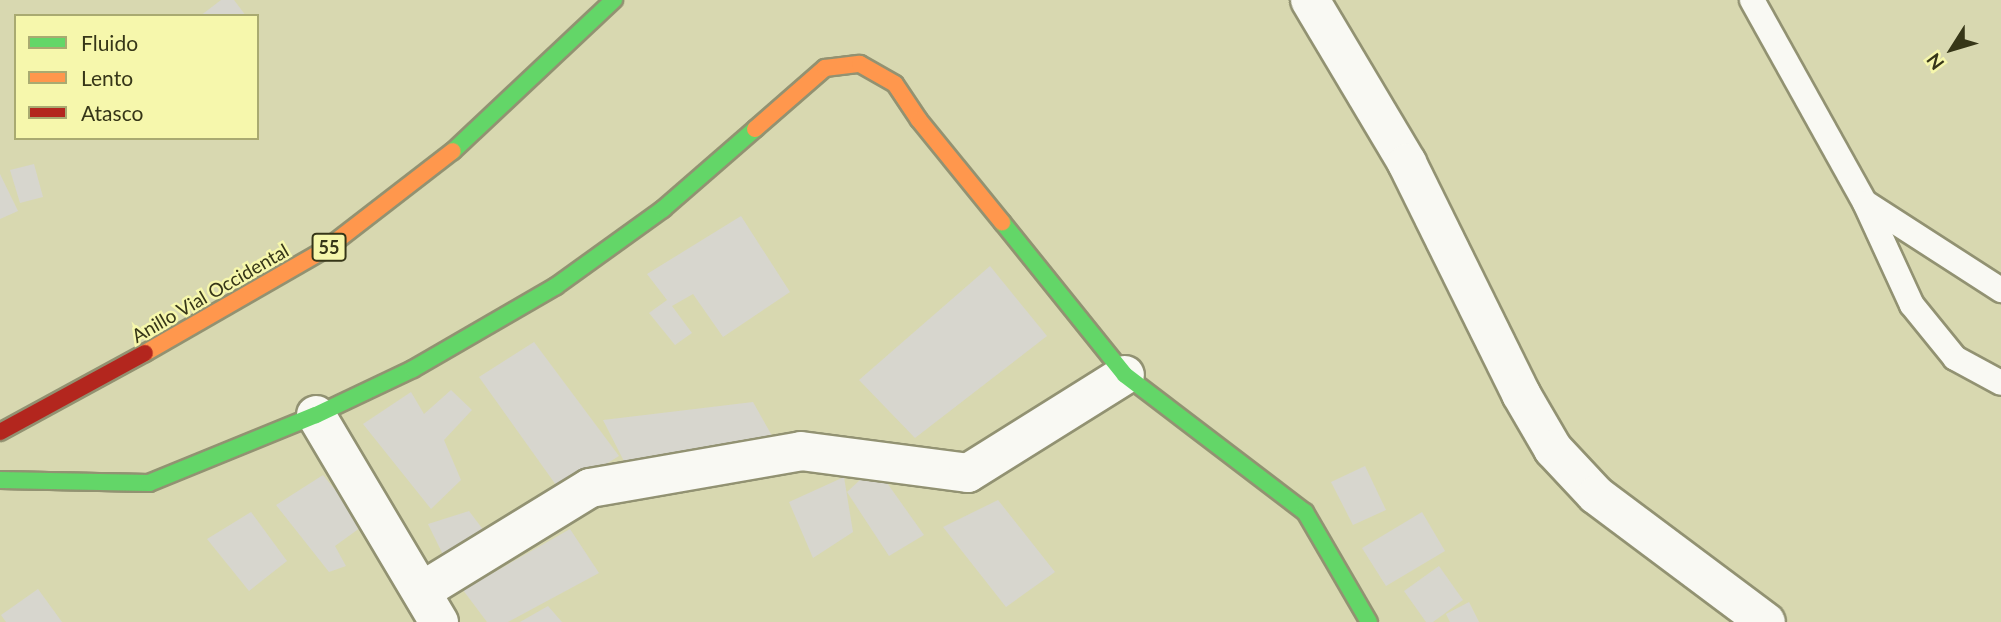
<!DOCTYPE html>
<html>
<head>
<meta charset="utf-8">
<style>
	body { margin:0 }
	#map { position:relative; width:2001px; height:622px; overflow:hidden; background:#d8d8b0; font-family:Lato,sans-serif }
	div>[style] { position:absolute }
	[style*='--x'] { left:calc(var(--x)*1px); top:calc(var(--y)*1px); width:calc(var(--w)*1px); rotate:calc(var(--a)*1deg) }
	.building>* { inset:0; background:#d7d6ce }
	.roads { filter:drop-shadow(2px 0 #929272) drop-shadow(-2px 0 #929272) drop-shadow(0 2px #929272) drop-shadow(0 -2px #929272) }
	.lane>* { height:24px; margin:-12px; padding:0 12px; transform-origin:12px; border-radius:12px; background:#f9f9f3 }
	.street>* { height:38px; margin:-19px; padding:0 19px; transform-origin:19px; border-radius:19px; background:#f9f9f3 }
	.fast>* { height:16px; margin:-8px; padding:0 8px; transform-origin:8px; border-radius:8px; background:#63d668 }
	.slow>* { height:16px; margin:-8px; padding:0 8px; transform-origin:8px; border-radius:8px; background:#ff974d }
	.jam>* { height:16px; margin:-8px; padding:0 8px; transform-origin:8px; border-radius:8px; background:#b3261e }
	span { translate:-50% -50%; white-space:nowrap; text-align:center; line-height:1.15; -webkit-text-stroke:5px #f6f7ac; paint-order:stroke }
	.shield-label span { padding:2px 5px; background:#f6f7ac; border:2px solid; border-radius:5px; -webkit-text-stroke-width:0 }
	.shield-label { font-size:18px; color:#363618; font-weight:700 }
	.street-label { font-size:19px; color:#363618 }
	.legend { position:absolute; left:14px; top:14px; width:245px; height:126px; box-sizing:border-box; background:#f6f7ac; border:2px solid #a9aa71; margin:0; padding:9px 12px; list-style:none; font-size:21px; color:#363618 }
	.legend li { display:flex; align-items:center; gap:14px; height:35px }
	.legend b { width:35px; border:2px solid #a9aa71 }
	.north { position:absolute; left:1917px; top:14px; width:70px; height:70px; -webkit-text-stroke:5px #f6f7ac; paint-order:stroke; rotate:233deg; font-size:19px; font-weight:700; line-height:28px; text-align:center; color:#363618 }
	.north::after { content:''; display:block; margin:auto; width:24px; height:32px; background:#363618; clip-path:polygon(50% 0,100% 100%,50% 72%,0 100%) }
</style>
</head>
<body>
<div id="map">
	<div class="building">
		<i style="clip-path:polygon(221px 0,234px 0,246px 16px,200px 16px)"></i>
		<i style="clip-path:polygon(34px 164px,43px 197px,20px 203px,10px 170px)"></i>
		<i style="clip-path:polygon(0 174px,18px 211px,0 219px)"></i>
		<i style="clip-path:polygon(741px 216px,790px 292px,723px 337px,693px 294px,672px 306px,692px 333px,675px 345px,649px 313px,667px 300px,647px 274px)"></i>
		<i style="clip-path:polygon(990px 266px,1047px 336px,915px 438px,859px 380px)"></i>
		<i style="clip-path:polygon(534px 342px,619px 456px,561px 492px,479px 377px)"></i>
		<i style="clip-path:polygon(451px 390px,472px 410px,444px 440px,461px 480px,431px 509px,363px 424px,411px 392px,424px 414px)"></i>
		<i style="clip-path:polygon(753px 402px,780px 450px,631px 475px,603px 420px)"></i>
		<i style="clip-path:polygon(875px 466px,924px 535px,889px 556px,847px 492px)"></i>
		<i style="clip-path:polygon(1365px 466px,1386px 510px,1353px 525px,1331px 482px)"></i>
		<i style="clip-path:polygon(323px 475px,364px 525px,335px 546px,346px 566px,329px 572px,276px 505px)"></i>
		<i style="clip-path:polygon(844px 477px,853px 532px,813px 558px,789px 502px)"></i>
		<i style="clip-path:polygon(998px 500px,1055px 572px,1006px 607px,943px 527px)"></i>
		<i style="clip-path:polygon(469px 511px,491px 540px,448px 565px,428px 524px)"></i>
		<i style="clip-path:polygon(251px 512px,287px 561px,249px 591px,207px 539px)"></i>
		<i style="clip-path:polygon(1422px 512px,1445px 551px,1386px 586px,1362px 548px)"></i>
		<i style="clip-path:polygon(570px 529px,599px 573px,508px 622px,487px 622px,463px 590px)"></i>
		<i style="clip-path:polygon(1439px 566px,1463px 600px,1433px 622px,1426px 622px,1404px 591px)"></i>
		<i style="clip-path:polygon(38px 589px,62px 622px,6px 622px,1px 615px)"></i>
		<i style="clip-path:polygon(1469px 602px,1479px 622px,1450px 622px,1446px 614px)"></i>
		<i style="clip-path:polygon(548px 606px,562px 622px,520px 622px)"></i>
	</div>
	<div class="roads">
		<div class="lane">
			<i style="--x:1752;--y:0;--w:232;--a:60.9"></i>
			<i style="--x:1865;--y:203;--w:112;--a:65.3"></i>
			<i style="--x:1912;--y:305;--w:68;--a:50.9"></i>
			<i style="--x:1955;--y:358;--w:52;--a:28.5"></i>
			<i style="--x:1866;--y:203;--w:161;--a:32.8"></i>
		</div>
		<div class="street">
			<i style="--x:1310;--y:0;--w:190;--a:59.2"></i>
			<i style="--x:1407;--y:163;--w:258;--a:63.7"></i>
			<i style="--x:1521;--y:394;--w:64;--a:59.8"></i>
			<i style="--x:1553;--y:449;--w:63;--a:46.9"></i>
			<i style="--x:1596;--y:495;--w:212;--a:36.8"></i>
			<i style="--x:316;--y:415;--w:241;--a:59.3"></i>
			<i style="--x:422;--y:591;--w:197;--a:-31.5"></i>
			<i style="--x:590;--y:488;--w:214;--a:-9.9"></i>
			<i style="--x:801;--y:451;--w:168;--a:7.5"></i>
			<i style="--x:968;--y:473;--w:185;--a:-32"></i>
		</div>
		<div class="fast">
			<i style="--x:453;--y:151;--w:221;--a:-43.2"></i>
			<i style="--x:1002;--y:222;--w:196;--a:51.2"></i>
			<i style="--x:1125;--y:375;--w:226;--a:37.3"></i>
			<i style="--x:1305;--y:512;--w:127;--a:59.8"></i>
			<i style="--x:0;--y:480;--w:149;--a:1.2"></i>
			<i style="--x:149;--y:483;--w:180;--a:-22.2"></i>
			<i style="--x:316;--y:415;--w:107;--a:-25.4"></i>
			<i style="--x:413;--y:369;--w:165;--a:-30.1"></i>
			<i style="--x:556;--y:286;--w:132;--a:-35.7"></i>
			<i style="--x:663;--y:209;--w:122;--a:-41"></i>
		</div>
		<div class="slow">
			<i style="--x:755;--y:129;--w:93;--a:-41.1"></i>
			<i style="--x:825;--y:68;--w:35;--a:-7"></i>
			<i style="--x:860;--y:64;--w:40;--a:29.7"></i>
			<i style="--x:895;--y:84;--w:43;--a:56.3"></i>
			<i style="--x:919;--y:120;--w:132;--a:50.9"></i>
			<i style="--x:145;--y:353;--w:209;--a:-29.9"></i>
			<i style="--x:326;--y:249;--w:160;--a:-37.7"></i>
		</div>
		<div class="jam">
			<i style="--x:0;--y:432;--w:165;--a:-28.6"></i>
		</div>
	</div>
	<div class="shield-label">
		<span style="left:329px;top:247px">55</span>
	</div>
	<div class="street-label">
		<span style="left:210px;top:293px;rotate:-30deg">Anillo Vial Occidental</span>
	</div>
	<ul class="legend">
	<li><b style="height:9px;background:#63d668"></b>Fluido</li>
	<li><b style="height:9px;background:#ff974d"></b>Lento</li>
	<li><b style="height:9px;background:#b3261e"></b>Atasco</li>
	</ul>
	<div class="north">N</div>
</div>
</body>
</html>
